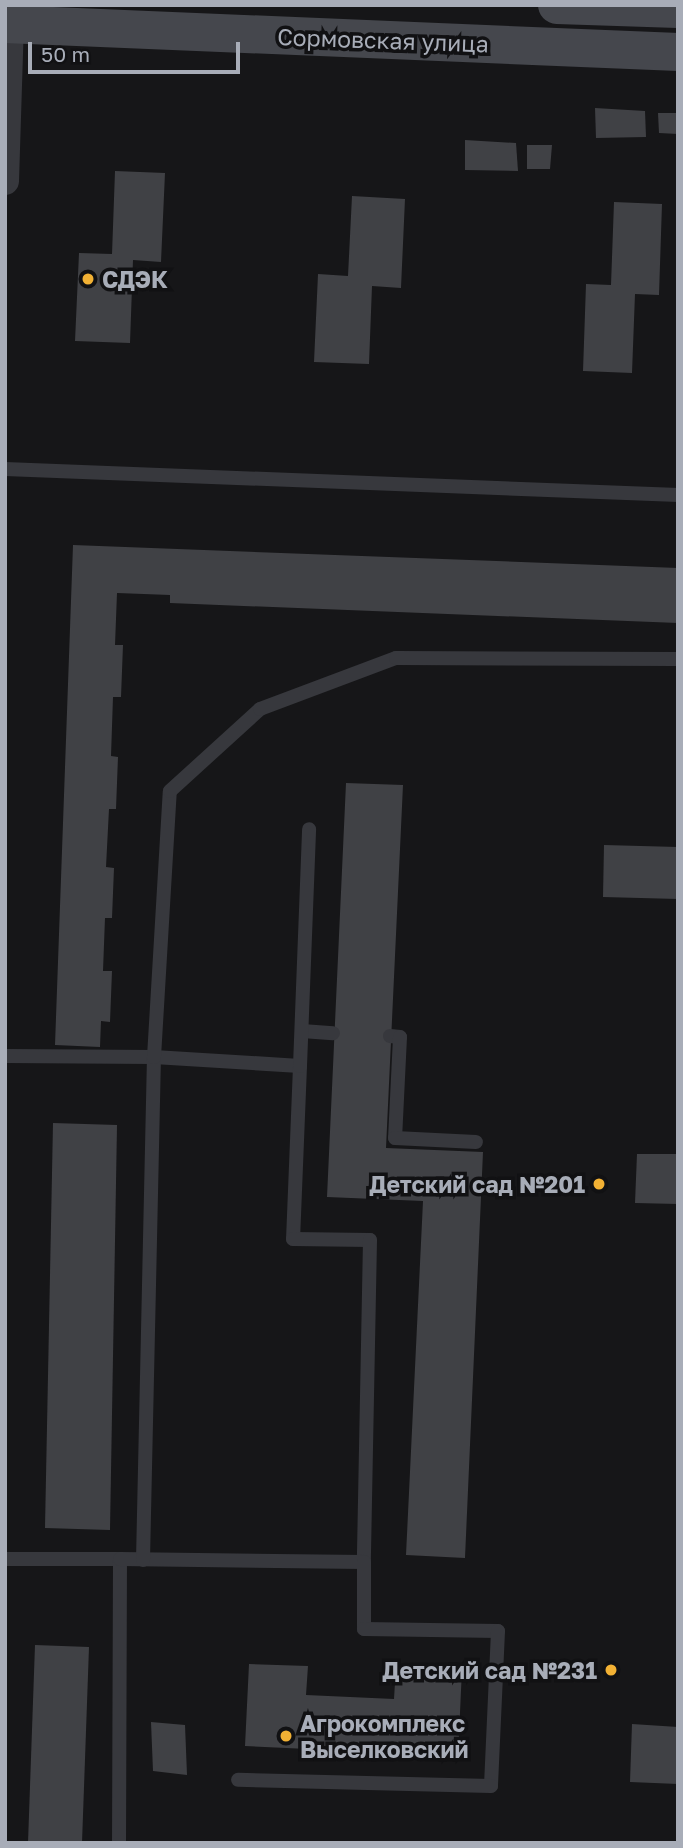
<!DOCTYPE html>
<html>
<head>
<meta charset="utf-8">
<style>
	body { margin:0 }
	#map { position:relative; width:683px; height:1848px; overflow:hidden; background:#161618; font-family:"Golos Text",sans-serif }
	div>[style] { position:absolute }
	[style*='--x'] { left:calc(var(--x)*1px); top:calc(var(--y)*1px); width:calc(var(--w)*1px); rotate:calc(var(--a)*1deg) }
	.building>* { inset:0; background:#404145 }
	.lane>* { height:14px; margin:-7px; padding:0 7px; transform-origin:7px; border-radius:7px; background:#37383d }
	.street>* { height:28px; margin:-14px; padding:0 14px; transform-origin:14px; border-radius:14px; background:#37383d }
	.secondary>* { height:38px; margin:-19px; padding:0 19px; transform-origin:19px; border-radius:19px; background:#45474d }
	.dots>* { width:19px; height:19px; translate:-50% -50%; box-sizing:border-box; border:4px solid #111113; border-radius:50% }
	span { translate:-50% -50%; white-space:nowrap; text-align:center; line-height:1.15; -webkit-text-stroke:7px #111113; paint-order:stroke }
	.street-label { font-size:23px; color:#a8adb8 }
	.poi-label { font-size:23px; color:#a8adb8; font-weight:700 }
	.left { translate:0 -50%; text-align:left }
	.right { translate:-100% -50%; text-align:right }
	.frame { position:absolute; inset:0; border:7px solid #a8adb8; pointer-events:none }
	.scale { position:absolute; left:28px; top:42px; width:212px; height:32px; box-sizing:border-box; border:4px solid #a8adb8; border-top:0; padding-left:9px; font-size:21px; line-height:24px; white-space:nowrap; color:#a8adb8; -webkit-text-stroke:5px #111113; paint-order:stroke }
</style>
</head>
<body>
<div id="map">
	<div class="building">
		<i style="clip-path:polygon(595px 108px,645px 111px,646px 137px,596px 138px)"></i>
		<i style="clip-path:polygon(658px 113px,678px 113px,678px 134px,659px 133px)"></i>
		<i style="clip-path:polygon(465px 140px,516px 143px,518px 171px,465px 170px)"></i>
		<i style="clip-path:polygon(527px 145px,552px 145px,550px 169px,527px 169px)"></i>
		<i style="clip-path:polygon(115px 171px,165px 173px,161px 262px,133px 260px,130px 343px,75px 341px,79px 253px,112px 254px)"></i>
		<i style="clip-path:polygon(352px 196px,405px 199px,401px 288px,372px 286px,369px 364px,314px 362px,318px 274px,348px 276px)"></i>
		<i style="clip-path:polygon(614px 202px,662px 204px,659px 295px,635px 294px,632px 373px,583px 371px,586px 284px,611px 285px)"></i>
		<i style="clip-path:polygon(73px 545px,678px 568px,678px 623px,170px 603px,170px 595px,117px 593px,115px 645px,123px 645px,121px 697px,113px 697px,111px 756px,118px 757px,116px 809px,109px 809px,106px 867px,114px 868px,112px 918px,105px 918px,103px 971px,112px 971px,110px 1022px,101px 1021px,100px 1047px,55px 1045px)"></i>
		<i style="clip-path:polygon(346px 783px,403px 785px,386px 1148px,483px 1152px,465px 1558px,406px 1555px,423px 1201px,327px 1197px)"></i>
		<i style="clip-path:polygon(604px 845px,678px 847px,678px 899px,603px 897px)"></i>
		<i style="clip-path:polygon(53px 1123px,117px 1125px,110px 1530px,45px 1528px)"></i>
		<i style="clip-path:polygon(637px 1154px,678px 1154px,678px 1204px,635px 1203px)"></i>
		<i style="clip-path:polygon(35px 1645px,89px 1647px,82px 1843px,28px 1843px)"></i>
		<i style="clip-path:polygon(249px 1664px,308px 1666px,306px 1695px,394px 1699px,396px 1666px,462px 1669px,458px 1756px,245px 1746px)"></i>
		<i style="clip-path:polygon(151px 1722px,185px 1725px,187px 1775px,153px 1771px)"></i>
		<i style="clip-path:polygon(632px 1724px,678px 1727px,678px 1784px,630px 1782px)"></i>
	</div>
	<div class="lane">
		<i style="--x:5;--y:469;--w:674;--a:2.21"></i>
		<i style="--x:302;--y:1031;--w:31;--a:4"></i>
		<i style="--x:390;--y:1036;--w:10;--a:6"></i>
		<i style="--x:400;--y:1037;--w:101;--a:92.8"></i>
		<i style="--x:395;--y:1138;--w:81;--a:2.8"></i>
		<i style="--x:5;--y:1056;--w:149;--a:0.4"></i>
		<i style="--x:154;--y:1057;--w:146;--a:3.5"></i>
		<i style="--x:300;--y:1066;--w:173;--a:92.3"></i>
		<i style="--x:293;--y:1239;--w:77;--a:0.7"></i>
		<i style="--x:370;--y:1240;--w:322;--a:91.1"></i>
		<i style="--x:300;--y:1066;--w:237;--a:-87.8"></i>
		<i style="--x:5;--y:1559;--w:115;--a:0"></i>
		<i style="--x:120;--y:1559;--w:284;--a:90.2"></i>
		<i style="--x:120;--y:1559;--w:244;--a:0.7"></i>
		<i style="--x:364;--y:1562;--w:67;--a:90"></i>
		<i style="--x:364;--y:1629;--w:134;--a:0.9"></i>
		<i style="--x:498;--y:1631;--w:155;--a:92.6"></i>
		<i style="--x:491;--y:1786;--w:253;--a:-178.6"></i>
		<i style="--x:143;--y:1560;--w:503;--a:-88.75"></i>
		<i style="--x:154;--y:1057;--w:266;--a:-86.6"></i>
		<i style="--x:170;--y:791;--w:122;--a:-42.3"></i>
		<i style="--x:260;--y:709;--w:145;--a:-20.6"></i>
		<i style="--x:396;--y:658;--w:282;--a:0.2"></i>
	</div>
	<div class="street">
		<i style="--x:5;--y:181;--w:157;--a:-88.2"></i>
	</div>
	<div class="secondary">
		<i style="--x:557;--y:5;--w:121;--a:1.9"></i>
		<i style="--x:5;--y:24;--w:674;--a:2.38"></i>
	</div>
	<div class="dots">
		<i style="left:88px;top:279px;background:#f2b134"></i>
		<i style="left:599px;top:1184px;background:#f2b134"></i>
		<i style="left:611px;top:1670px;background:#f2b134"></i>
		<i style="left:286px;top:1736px;background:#f2b134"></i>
	</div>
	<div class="street-label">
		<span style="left:383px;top:40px;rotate:2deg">Сормовская улица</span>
	</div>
	<div class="poi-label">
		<span class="left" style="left:102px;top:279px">СДЭК</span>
		<span class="right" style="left:585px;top:1184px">Детский сад №201</span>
		<span class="right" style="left:597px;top:1670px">Детский сад №231</span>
		<span class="left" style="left:300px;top:1736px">Агрокомплекс<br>Выселковский</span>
	</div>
	<div class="frame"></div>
	<div class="scale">50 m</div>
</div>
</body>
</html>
